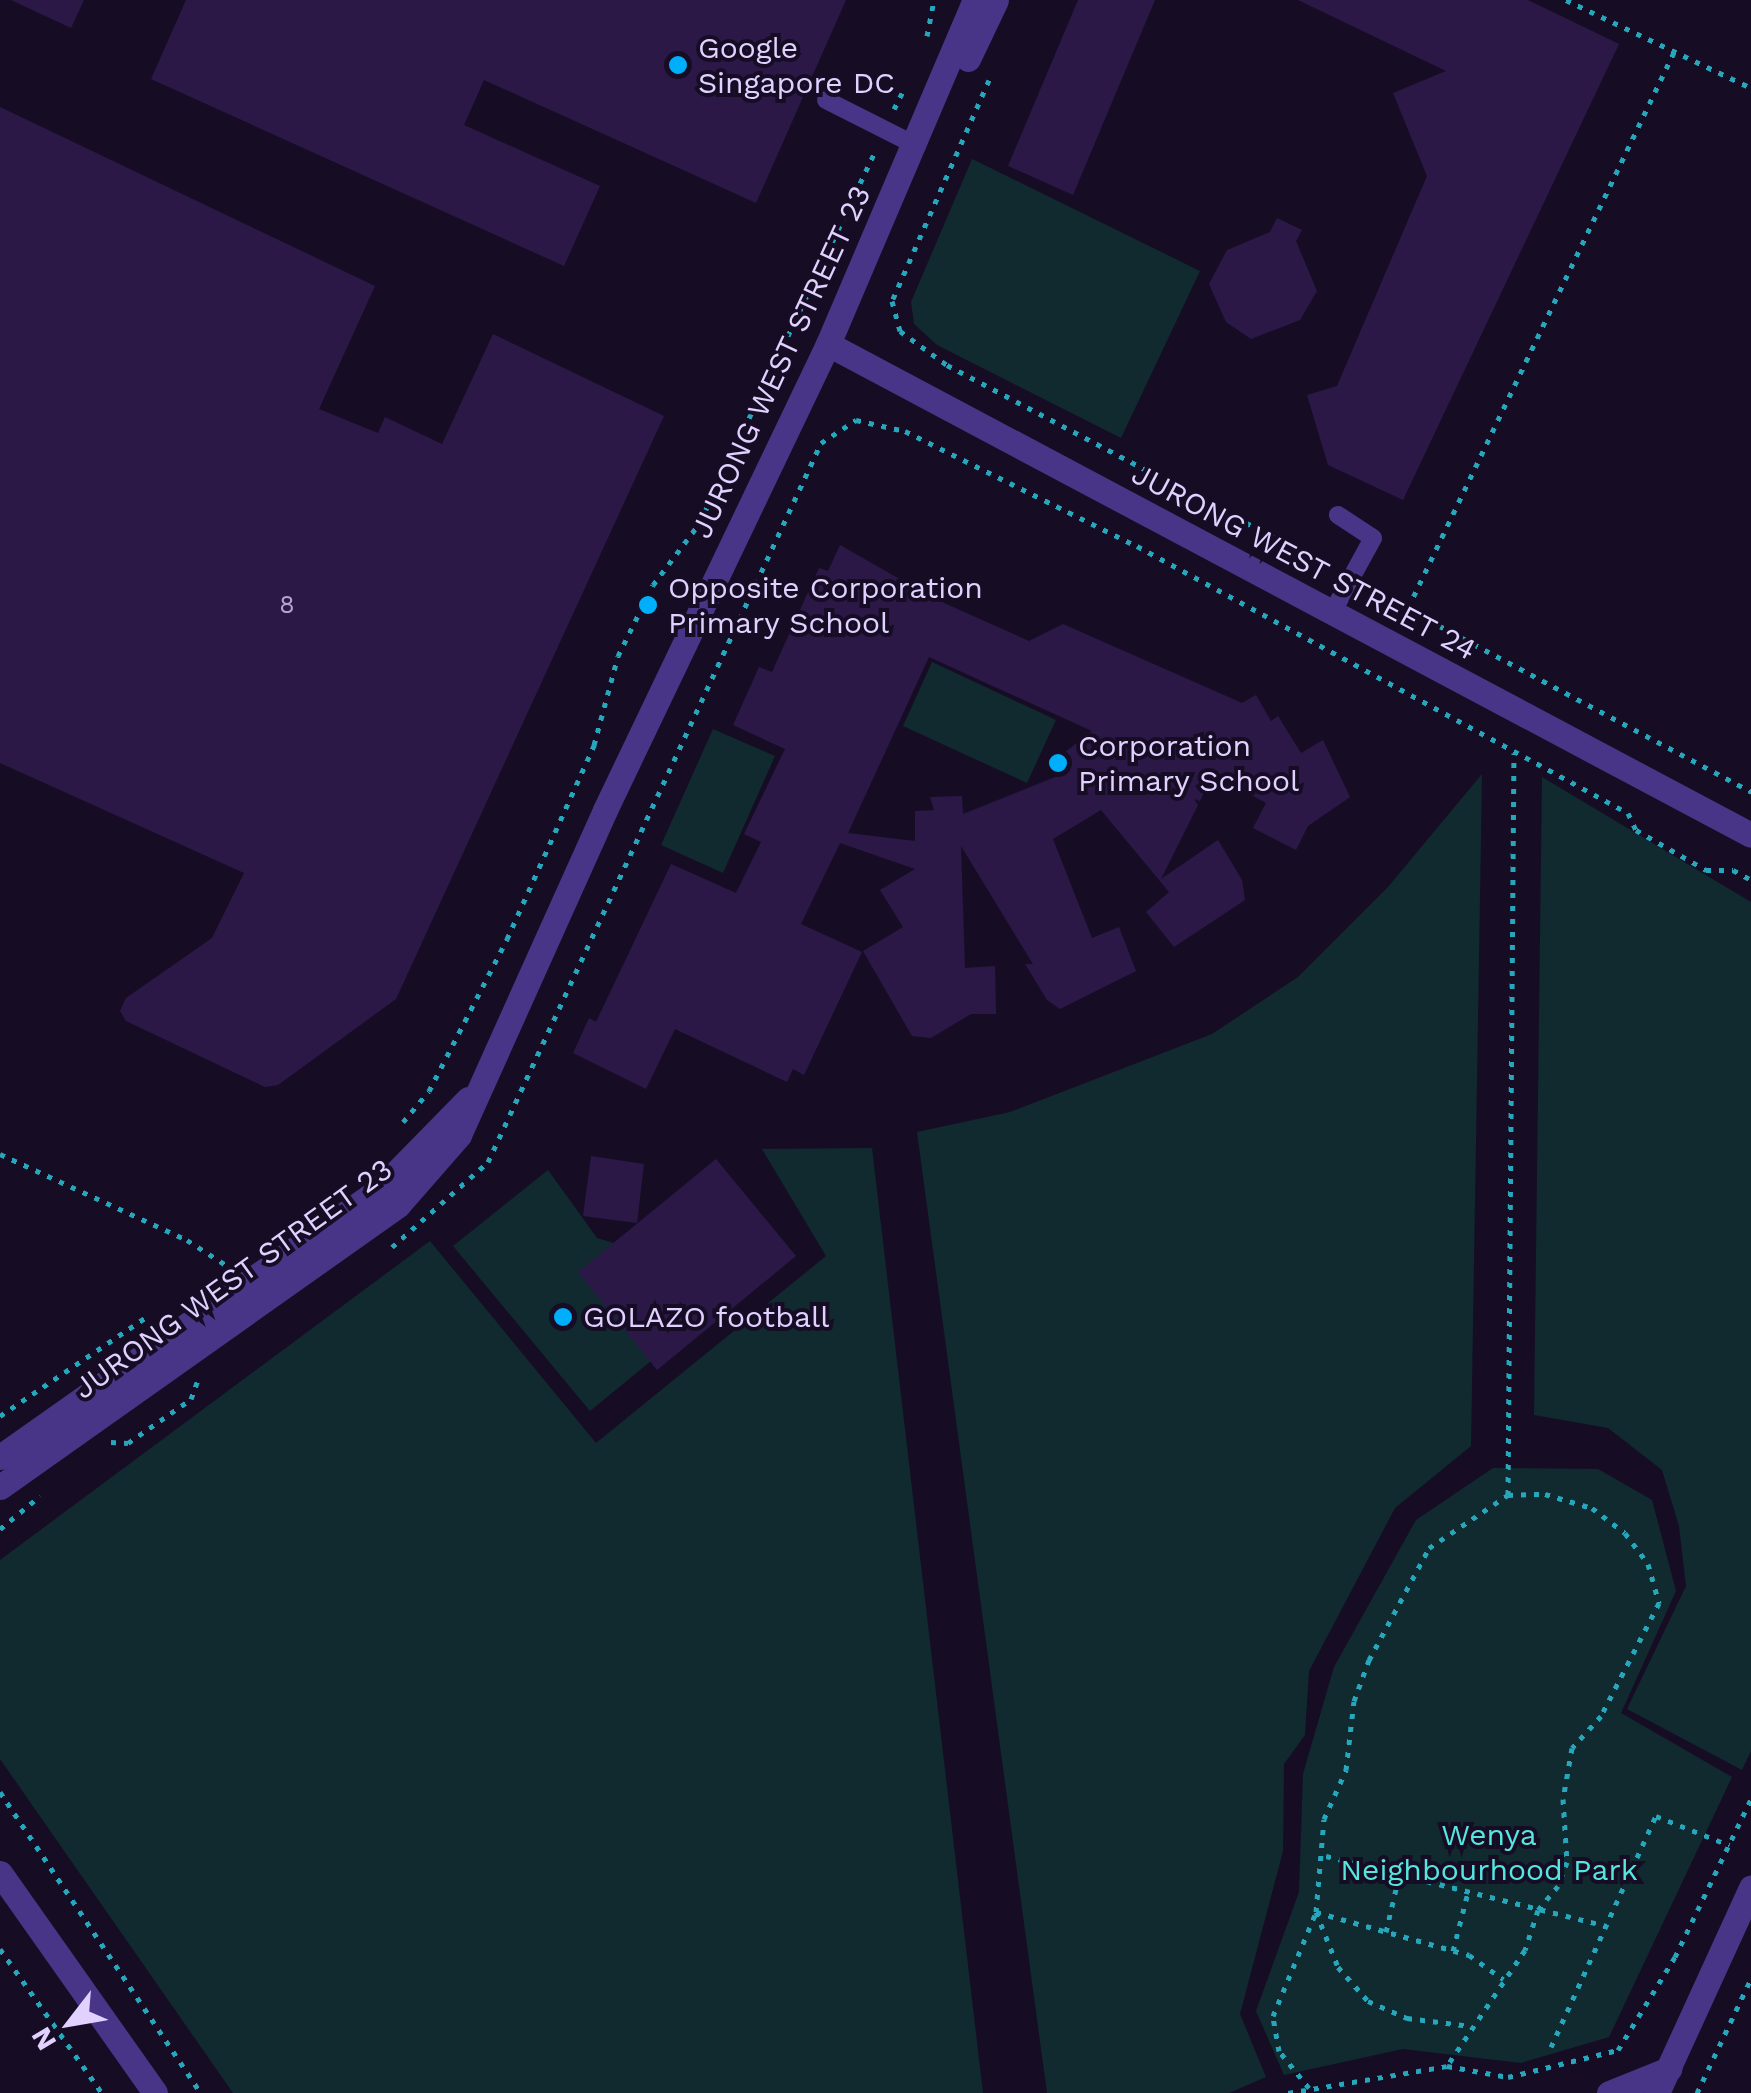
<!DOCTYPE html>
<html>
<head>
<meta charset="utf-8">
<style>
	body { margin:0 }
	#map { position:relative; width:1751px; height:2093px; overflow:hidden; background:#160d25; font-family:"Work Sans",sans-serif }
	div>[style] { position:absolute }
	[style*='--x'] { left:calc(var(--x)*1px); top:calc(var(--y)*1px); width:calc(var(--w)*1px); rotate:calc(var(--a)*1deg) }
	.green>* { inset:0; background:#102a2f }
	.building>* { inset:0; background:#2b1847 }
	.path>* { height:5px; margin-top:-2.5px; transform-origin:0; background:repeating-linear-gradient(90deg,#27a7bc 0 5px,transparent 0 13px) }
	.lane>* { height:18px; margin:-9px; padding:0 9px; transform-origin:9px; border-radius:9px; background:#493587 }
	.street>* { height:25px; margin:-12.5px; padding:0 12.5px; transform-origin:12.5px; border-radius:12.5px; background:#493587 }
	.dots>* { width:28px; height:28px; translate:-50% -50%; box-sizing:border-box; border:5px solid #160d25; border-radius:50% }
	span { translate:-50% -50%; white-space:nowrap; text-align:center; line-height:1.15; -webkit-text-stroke:8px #160d25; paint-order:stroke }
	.number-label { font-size:25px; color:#b3a3d1 }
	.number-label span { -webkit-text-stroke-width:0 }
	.poi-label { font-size:30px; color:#e0d1ff }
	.left { translate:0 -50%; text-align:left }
	.street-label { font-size:30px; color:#e0d1ff }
	.park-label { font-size:30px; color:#56e6e0 }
	.north { position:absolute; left:20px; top:1973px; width:100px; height:100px; -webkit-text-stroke:8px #160d25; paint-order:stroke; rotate:239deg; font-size:28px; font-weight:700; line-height:40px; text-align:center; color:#e0d1ff }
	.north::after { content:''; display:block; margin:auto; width:35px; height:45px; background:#e0d1ff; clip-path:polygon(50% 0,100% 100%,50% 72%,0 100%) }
</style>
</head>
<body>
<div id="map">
	<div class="green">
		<i style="clip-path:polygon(972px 159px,1200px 271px,1121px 438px,937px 345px,914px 324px,911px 302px)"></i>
		<i style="clip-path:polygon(932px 662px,1056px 720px,1027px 783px,903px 726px)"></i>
		<i style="clip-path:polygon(713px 729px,775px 756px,723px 873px,661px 845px)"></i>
		<i style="clip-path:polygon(1482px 774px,1471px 1446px,1395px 1508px,1309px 1671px,1305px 1735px,1284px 1764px,1283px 1851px,1240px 2014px,1266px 2077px,1229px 2093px,1047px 2093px,917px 1132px,1010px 1112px,1212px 1034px,1298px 977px,1388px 887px)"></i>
		<i style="clip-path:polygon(1542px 777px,1751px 902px,1751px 1751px,1742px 1770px,1627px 1709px,1686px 1586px,1679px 1526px,1662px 1470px,1608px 1428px,1534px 1415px)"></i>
		<i style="clip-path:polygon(872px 1148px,983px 2093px,233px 2093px,0 1759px,0 1560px,430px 1241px,596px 1443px,826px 1256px,762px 1149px)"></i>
		<i style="clip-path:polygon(548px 1170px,597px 1238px,624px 1246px,651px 1361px,590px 1411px,453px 1246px)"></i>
		<i style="clip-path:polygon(1493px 1468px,1598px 1469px,1652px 1500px,1676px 1591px,1621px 1713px,1732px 1777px,1609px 2037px,1521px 2063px,1403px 2049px,1284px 2075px,1256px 2011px,1299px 1892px,1303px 1774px,1334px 1667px,1416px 1520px)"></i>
	</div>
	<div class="building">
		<i style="clip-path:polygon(11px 0,84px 0,71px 28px)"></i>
		<i style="clip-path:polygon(186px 0,846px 0,756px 203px,484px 80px,464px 125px,600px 186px,564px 266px,151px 79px)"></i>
		<i style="clip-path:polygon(1078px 0,1155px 0,1073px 195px,1008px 166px)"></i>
		<i style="clip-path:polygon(1298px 0,1528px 0,1619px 44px,1403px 500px,1328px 465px,1307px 395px,1337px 386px,1427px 176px,1393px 93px,1446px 71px)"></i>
		<i style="clip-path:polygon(0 107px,375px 286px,319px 409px,378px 433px,385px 417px,442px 444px,493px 334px,664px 416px,396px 999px,278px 1085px,265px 1087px,126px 1021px,120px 1011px,126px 998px,212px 938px,244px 873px,0 763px)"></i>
		<i style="clip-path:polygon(1277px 218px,1302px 230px,1296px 241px,1317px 291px,1300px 320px,1251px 339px,1226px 322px,1209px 284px,1227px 250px,1270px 232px)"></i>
		<i style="clip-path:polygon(evenodd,840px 545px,933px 598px,1029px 641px,1063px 624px,1242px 703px,1256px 695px,1271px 721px,1278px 716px,1301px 753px,1323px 740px,1350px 797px,1308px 826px,1296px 850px,1253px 828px,1266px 803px,1213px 774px,1200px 801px,1194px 799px,1198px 805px,1161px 879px,1218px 840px,1242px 880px,1245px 900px,1174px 947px,1146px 912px,1169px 892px,1101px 810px,1053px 839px,1092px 938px,1119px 927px,1136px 971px,1060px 1009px,1047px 1000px,1025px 964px,1033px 964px,961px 846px,965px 968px,995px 966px,996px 1014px,971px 1014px,931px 1038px,912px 1036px,863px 951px,903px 927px,880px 890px,915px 869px,840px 843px,801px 924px,862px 952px,804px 1075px,793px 1069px,787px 1082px,675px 1029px,646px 1089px,573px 1053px,589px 1018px,596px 1022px,671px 864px,736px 893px,761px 842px,744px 834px,785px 749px,733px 725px,759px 667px,772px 672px,819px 568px,828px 571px,840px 545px,929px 657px,1092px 731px,1055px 760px,1065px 773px,963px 814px,962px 796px,930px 797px,934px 810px,915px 811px,915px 841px,848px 833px,929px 657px)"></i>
		<i style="clip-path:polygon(591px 1156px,644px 1164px,637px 1223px,583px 1216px)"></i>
		<i style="clip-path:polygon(716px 1159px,796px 1256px,657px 1370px,578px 1272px)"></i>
	</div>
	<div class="path">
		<i style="--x:1566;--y:0;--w:205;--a:25.4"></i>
		<i style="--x:927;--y:36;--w:37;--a:-79"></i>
		<i style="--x:989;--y:80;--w:241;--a:113.7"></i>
		<i style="--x:892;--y:301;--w:31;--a:75"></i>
		<i style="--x:900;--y:331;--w:58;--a:35.9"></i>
		<i style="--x:947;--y:365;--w:433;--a:27.8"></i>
		<i style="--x:894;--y:109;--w:25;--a:-63"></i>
		<i style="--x:1370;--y:589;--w:432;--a:28"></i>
		<i style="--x:1408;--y:608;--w:616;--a:-64.43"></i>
		<i style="--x:403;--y:1122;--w:40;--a:-50"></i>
		<i style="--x:429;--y:1091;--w:171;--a:-62.8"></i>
		<i style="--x:507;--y:939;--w:213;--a:-65.8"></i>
		<i style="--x:594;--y:745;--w:92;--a:-74.9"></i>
		<i style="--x:618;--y:656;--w:79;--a:-63.8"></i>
		<i style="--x:653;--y:585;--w:76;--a:-53"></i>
		<i style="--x:699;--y:524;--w:412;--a:-64.7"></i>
		<i style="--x:0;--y:1154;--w:206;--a:24.7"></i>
		<i style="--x:187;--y:1240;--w:46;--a:32.7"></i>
		<i style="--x:392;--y:1247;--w:128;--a:-41.5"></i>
		<i style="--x:488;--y:1162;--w:792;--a:-65.15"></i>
		<i style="--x:821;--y:443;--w:42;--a:-33.3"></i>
		<i style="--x:856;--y:420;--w:50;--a:12.7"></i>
		<i style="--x:905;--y:431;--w:259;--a:26.4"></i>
		<i style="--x:1137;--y:546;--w:559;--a:28.54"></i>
		<i style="--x:1628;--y:813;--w:19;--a:65"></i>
		<i style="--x:1636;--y:830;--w:81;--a:29.7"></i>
		<i style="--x:1706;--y:870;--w:27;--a:0"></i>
		<i style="--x:1733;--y:870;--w:21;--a:29"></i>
		<i style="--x:0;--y:1416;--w:180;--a:-34.1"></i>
		<i style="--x:111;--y:1442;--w:17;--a:3"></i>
		<i style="--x:128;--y:1443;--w:77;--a:-34.9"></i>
		<i style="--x:191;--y:1399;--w:20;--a:-70"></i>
		<i style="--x:1508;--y:1495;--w:742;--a:-89.54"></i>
		<i style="--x:0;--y:1529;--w:52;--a:-39.5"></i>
		<i style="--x:0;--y:1792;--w:362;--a:56.3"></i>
		<i style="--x:1326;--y:1856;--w:289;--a:14"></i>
		<i style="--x:1316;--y:1912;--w:59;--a:68.2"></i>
		<i style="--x:1338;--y:1967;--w:45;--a:48.6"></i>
		<i style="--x:1368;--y:2001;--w:43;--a:23.6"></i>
		<i style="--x:1407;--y:2018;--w:64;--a:7.1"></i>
		<i style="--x:1316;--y:1912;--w:159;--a:15.7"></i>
		<i style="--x:1469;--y:1955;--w:42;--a:35.2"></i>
		<i style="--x:1386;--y:1932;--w:57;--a:-76.9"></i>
		<i style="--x:0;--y:1949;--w:176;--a:54.7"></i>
		<i style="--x:1453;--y:1951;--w:61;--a:-75.7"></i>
		<i style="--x:1551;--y:2047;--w:254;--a:-65.6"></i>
		<i style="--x:1656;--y:1816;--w:79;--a:21.7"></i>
		<i style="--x:1309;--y:2088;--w:48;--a:-129"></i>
		<i style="--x:1279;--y:2051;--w:36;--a:-100"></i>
		<i style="--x:1273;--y:2016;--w:113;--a:-67.5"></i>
		<i style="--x:1316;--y:1912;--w:93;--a:-85.1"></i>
		<i style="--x:1324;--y:1819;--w:54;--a:-65.8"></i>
		<i style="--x:1346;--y:1770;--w:69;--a:-83.4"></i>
		<i style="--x:1354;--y:1701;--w:44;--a:-69.9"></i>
		<i style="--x:1369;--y:1660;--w:127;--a:-61.8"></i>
		<i style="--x:1429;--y:1548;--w:95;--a:-33.9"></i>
		<i style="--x:1508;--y:1495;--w:37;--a:-2"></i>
		<i style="--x:1545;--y:1494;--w:49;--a:16.6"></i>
		<i style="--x:1592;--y:1508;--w:41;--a:37.1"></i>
		<i style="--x:1625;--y:1533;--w:39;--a:53"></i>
		<i style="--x:1648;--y:1564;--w:41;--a:74.2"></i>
		<i style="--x:1659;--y:1603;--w:127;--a:117.2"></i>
		<i style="--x:1601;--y:1716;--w:43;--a:132.2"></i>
		<i style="--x:1572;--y:1748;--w:52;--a:100"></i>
		<i style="--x:1563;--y:1799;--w:63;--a:86.4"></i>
		<i style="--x:1567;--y:1862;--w:26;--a:111"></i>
		<i style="--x:1558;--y:1886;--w:31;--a:130"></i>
		<i style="--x:1538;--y:1910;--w:42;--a:108"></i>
		<i style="--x:1525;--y:1950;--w:140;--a:123.9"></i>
		<i style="--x:1288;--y:2093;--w:161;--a:-9.6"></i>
		<i style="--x:1447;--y:2066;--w:62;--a:10.2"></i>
		<i style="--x:1508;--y:2077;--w:113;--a:-13.8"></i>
		<i style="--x:1618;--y:2050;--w:109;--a:-58.5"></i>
		<i style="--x:1675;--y:1957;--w:175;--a:-64.3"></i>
		<i style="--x:1697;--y:2093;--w:126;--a:-64.7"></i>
	</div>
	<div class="lane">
		<i style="--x:826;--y:100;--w:102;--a:26.8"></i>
		<i style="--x:1332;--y:613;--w:85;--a:-61.3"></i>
		<i style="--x:1373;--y:538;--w:42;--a:-146.7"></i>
	</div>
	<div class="street">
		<i style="--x:968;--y:59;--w:65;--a:-64.6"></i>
		<i style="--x:828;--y:344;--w:1045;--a:28.01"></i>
		<i style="--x:0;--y:1457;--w:465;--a:-35.2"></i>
		<i style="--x:380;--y:1189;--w:126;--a:-45.6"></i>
		<i style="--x:0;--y:1487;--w:488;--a:-35.3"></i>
		<i style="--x:398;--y:1205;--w:93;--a:-48.9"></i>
		<i style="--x:459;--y:1135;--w:356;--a:-65.8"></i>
		<i style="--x:605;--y:810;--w:517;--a:-64.43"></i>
		<i style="--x:828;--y:344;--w:374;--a:-66.9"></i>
		<i style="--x:0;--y:1873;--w:269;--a:54.8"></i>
		<i style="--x:1609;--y:2093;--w:65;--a:-21.8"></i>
		<i style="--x:1657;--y:2093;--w:226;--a:-65.4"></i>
	</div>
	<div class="dots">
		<i style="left:678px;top:65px;background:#00affc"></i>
		<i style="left:648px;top:605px;background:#00affc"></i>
		<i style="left:1058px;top:763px;background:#00affc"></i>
		<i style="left:563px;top:1317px;background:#00affc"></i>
	</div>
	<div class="number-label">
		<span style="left:287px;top:605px">8</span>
	</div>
	<div class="poi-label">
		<span class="left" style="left:698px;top:65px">Google<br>Singapore DC</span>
		<span class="left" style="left:668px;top:605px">Opposite Corporation<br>Primary School</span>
		<span class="left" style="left:1078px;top:763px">Corporation<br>Primary School</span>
		<span class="left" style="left:583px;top:1317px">GOLAZO football</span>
	</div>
	<div class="street-label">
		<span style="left:781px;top:362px;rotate:-65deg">JURONG WEST STREET 23</span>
		<span style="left:1304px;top:562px;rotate:28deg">JURONG WEST STREET 24</span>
		<span style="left:233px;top:1279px;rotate:-36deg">JURONG WEST STREET 23</span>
	</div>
	<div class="park-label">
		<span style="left:1489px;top:1852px">Wenya<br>Neighbourhood Park</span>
	</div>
	<div class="north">N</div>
</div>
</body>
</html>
